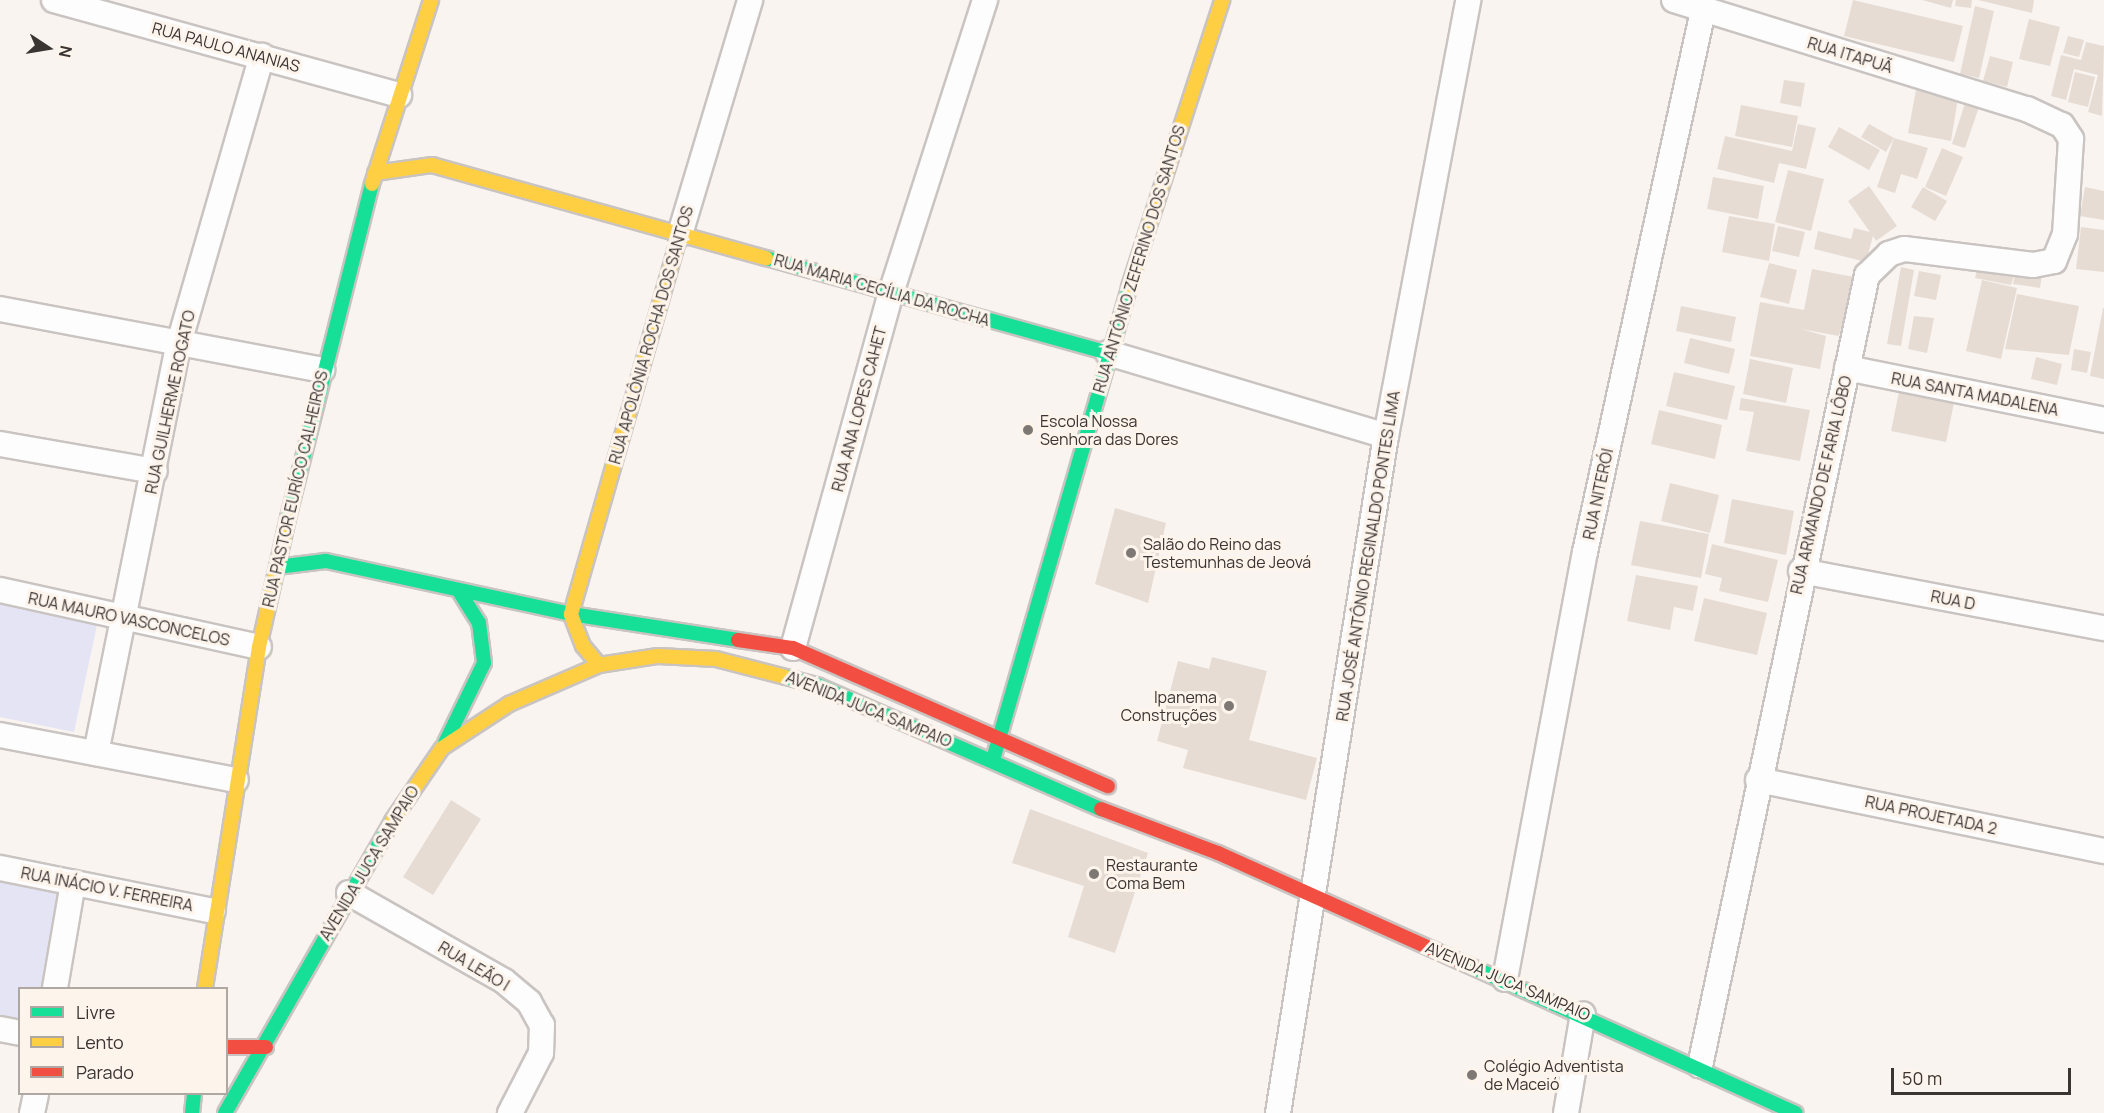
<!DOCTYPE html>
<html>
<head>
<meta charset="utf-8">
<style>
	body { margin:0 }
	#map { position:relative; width:2104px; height:1113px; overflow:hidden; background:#f9f4f0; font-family:Manrope,sans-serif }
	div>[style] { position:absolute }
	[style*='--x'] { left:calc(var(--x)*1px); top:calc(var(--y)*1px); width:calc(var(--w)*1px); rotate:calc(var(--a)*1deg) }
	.green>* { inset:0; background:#e4e4f4 }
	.building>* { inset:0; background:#e6dcd4 }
	.roads { filter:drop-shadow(2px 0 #c9c4c1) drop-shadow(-2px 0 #c9c4c1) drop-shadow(0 2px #c9c4c1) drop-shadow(0 -2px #c9c4c1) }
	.street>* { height:24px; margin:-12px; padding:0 12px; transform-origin:12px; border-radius:12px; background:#fefdfd }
	.fast>* { height:14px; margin:-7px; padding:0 7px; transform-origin:7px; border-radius:7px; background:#16e098 }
	.slow>* { height:14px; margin:-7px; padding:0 7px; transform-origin:7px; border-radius:7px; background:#ffcf43 }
	.jam>* { height:14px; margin:-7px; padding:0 7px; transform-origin:7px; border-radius:7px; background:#f24e42 }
	.dots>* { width:16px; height:16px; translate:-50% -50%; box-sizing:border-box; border:3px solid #fdf4ec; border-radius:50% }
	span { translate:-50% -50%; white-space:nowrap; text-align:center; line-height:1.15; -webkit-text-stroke:6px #fdf4ec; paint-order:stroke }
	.street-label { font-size:16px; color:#3a3532 }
	.poi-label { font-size:16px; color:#3a3532 }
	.left { translate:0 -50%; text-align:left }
	.right { translate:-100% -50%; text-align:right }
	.legend { position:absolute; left:18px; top:987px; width:210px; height:108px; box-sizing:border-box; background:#fdf4ec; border:2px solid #afa8a2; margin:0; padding:8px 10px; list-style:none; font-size:18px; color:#3a3532 }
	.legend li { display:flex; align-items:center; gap:12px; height:30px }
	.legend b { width:30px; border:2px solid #afa8a2 }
	.north { position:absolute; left:18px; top:18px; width:60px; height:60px; -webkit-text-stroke:4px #fdf4ec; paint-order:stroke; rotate:102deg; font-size:16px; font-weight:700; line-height:24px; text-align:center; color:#3a3532 }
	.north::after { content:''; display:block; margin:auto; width:21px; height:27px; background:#3a3532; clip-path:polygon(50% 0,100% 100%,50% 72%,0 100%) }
	.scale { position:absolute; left:1891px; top:1068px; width:180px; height:27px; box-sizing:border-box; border:3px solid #3a3532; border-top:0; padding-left:8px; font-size:18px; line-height:21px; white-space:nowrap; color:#3a3532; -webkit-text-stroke:4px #fdf4ec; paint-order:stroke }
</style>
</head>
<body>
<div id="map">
	<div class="green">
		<i style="clip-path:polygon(0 595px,99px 616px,74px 732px,0 717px)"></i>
		<i style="clip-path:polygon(0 880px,65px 894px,46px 988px,20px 988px,19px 1024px,0 1020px)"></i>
	</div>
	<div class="building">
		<i style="clip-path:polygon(1853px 0,1963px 26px,1954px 62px,1844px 36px)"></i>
		<i style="clip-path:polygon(1922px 0,1953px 0,1951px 8px)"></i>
		<i style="clip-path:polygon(1956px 0,1972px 0,1971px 8px,1955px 6px)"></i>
		<i style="clip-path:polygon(1978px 0,2034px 0,2032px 13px)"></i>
		<i style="clip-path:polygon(1975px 6px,1994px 11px,1979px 78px,1960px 74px)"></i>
		<i style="clip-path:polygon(2029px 19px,2060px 27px,2050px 66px,2019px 59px)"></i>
		<i style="clip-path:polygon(2068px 36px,2084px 40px,2079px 57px,2063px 53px)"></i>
		<i style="clip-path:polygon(2086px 42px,2104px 46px,2102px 116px,2088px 112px,2098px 75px,2074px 69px,2066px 100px,2051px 96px,2061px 55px,2081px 60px)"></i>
		<i style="clip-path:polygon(1990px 56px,2013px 62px,2007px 87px,1983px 81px)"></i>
		<i style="clip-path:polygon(2075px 72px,2095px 77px,2088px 107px,2068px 102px)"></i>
		<i style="clip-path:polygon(1784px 80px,1805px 83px,1801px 107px,1780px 103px)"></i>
		<i style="clip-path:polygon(1916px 90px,1958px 98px,1951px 141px,1908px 133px)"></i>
		<i style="clip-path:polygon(1965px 103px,1979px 107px,1965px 148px,1952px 144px)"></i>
		<i style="clip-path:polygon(1741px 105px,1798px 116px,1792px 147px,1735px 136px)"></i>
		<i style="clip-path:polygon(1798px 124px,1816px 128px,1806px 169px,1779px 163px,1774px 183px,1717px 169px,1725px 136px,1792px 151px)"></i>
		<i style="clip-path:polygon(1869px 124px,1894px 138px,1886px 152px,1861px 137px)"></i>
		<i style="clip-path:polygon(1839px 127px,1880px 150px,1869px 170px,1828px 147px)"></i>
		<i style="clip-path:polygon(1894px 138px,1928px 148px,1917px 179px,1901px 174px,1895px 193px,1877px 187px)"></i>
		<i style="clip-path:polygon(1942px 148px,1963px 157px,1946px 196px,1925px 187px)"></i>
		<i style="clip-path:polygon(1788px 170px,1824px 179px,1811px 231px,1775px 222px)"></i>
		<i style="clip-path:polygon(1713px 177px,1764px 186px,1758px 219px,1707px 209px)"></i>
		<i style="clip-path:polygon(1869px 186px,1897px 226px,1876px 241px,1873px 236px,1866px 262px,1814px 249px,1818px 231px,1851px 239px,1854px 228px,1870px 232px,1848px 201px)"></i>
		<i style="clip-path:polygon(1923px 187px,1947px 201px,1935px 221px,1911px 207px)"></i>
		<i style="clip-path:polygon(2085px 187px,2104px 191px,2104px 220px,2080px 216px)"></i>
		<i style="clip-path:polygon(1729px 216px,1775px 224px,1769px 261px,1722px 252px)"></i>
		<i style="clip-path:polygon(1778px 226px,1805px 232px,1799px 257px,1772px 251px)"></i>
		<i style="clip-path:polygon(2081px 227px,2104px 230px,2104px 272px,2076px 269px)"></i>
		<i style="clip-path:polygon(1979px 262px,2016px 269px,2011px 285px,1975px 278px)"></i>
		<i style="clip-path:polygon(1769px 263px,1797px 270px,1789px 304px,1760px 297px)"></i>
		<i style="clip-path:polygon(2016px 265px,2043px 270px,2040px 288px,2013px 284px)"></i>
		<i style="clip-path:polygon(1901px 267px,1914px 270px,1901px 346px,1887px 344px)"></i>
		<i style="clip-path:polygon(1812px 269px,1854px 277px,1839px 336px,1801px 329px,1826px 336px,1820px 369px,1750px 356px,1760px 302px,1804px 310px)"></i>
		<i style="clip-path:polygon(1919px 271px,1941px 275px,1936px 300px,1914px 296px)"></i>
		<i style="clip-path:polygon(1982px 280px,2017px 288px,2001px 359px,1966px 351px)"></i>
		<i style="clip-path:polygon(2017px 294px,2079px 306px,2069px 355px,2005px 349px)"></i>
		<i style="clip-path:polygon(1681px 306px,1736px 317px,1731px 342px,1676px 331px)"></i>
		<i style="clip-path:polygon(2103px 308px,2104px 308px,2104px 379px,2090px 376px)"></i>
		<i style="clip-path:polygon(1914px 316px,1934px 318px,1927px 353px,1908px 349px)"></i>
		<i style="clip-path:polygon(1690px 338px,1735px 349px,1729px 374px,1684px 363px)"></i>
		<i style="clip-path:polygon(2074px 349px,2091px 352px,2087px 373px,2071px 370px)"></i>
		<i style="clip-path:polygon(2036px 357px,2062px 364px,2057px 385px,2031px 379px)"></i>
		<i style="clip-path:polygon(1750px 359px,1793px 368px,1786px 403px,1743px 394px)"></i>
		<i style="clip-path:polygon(1674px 372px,1735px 386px,1727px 420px,1666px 406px)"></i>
		<i style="clip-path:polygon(1899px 392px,1954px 403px,1946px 442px,1891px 431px)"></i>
		<i style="clip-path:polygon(1741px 398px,1810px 410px,1800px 461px,1746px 451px,1754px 412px,1739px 410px)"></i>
		<i style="clip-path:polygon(1659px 410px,1722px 425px,1715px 459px,1651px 444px)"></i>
		<i style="clip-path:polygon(1670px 483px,1719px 495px,1710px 533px,1661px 521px)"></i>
		<i style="clip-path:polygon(1732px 499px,1794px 511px,1786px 555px,1724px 543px)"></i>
		<i style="clip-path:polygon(1115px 508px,1166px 523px,1148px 603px,1095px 584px)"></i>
		<i style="clip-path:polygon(1640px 521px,1709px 534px,1701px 578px,1631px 565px)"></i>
		<i style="clip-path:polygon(1712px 544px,1778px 560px,1768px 602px,1719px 591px,1722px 578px,1705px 574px)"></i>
		<i style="clip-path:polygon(1636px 575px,1698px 586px,1693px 611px,1674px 607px,1670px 630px,1627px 621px)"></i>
		<i style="clip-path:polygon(1704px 598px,1767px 613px,1757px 655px,1694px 641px)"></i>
		<i style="clip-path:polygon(1212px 657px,1267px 671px,1249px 740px,1317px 758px,1306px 800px,1183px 768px,1188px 750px,1157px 741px,1178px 661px,1209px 669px)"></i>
		<i style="clip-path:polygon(451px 800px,481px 819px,433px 895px,403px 877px)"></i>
		<i style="clip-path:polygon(1030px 809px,1148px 853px,1115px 953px,1068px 937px,1084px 886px,1012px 863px)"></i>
	</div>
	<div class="roads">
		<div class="street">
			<i style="--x:54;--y:0;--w:358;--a:15.4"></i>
			<i style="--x:1674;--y:0;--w:369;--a:17.2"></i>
			<i style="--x:2027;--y:109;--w:38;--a:25"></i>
			<i style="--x:2062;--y:125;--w:17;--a:57"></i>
			<i style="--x:2071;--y:139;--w:95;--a:93.6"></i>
			<i style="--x:2065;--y:234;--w:29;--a:112"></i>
			<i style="--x:2054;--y:261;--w:21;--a:169"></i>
			<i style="--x:2033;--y:265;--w:130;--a:-172.9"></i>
			<i style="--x:1904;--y:249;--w:16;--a:162"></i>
			<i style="--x:1889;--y:254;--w:30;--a:136"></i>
			<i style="--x:1867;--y:275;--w:808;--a:101.92"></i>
			<i style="--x:680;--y:234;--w:244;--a:-73.3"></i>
			<i style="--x:0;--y:309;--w:328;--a:10.7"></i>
			<i style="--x:1108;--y:353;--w:290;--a:16.6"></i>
			<i style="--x:1847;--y:368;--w:262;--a:11.4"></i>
			<i style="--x:0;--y:444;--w:157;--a:9.9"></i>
			<i style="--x:1801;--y:571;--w:308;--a:10.7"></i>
			<i style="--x:0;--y:590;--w:265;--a:12.4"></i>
			<i style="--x:793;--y:648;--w:368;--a:-74.6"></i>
			<i style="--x:891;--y:293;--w:308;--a:-72.2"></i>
			<i style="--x:0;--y:735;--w:240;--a:10.8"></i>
			<i style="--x:96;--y:753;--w:418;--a:-78.6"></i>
			<i style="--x:179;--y:343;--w:299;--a:-73.9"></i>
			<i style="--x:1758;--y:780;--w:353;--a:11.6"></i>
			<i style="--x:0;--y:868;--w:217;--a:11.4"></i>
			<i style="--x:349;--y:893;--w:178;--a:29.6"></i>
			<i style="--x:504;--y:981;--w:33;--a:40"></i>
			<i style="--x:529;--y:1002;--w:26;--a:61"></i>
			<i style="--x:542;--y:1025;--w:28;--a:92"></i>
			<i style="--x:541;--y:1053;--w:68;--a:117.3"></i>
			<i style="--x:1505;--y:979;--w:434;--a:-79.4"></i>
			<i style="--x:1585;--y:552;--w:554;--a:-77.7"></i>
			<i style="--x:55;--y:988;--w:107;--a:-80.3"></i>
			<i style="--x:0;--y:1029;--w:20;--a:11"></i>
			<i style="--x:32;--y:1113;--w:19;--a:-78"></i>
			<i style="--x:1278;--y:1113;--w:686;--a:-80.94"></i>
			<i style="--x:1386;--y:436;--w:444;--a:-79.3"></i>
			<i style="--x:1566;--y:1113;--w:100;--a:-80.3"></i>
		</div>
		<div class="fast">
			<i style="--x:766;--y:258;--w:355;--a:15.5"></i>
			<i style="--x:288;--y:518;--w:344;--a:-75.9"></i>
			<i style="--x:277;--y:567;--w:49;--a:-7"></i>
			<i style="--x:326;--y:561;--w:251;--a:12.2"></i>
			<i style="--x:571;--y:614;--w:169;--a:8.8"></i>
			<i style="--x:786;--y:677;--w:34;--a:15"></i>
			<i style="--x:819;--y:686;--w:308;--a:23.6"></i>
			<i style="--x:445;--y:743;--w:89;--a:-64"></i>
			<i style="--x:484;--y:663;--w:40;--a:-97.1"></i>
			<i style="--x:479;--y:623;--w:36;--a:-122"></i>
			<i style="--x:994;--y:756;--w:488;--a:-73.9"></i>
			<i style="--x:1461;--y:962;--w:367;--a:24.3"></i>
			<i style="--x:192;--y:1113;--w:19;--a:-84"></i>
			<i style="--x:225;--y:1113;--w:336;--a:-60.2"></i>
		</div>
		<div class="slow">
			<i style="--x:375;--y:173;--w:58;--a:-8"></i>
			<i style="--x:432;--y:165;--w:347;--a:15.6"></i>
			<i style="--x:372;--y:184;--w:193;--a:-72.2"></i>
			<i style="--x:1129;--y:287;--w:302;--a:-72"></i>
			<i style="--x:599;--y:665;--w:25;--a:-130"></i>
			<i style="--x:583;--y:646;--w:34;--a:-111"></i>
			<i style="--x:571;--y:614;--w:395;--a:-74"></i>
			<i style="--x:392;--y:821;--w:88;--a:-55.6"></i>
			<i style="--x:442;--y:748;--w:80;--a:-33.3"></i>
			<i style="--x:509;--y:704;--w:98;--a:-23.4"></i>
			<i style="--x:599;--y:665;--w:60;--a:-8.7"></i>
			<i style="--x:658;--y:656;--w:58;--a:3"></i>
			<i style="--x:716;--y:659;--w:72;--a:14.4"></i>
			<i style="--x:205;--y:988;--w:345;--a:-81"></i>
			<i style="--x:259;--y:647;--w:132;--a:-77.3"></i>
		</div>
		<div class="jam">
			<i style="--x:738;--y:640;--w:56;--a:8.3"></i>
			<i style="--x:793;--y:648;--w:344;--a:23.7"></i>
			<i style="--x:1101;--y:809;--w:125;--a:20.6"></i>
			<i style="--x:1218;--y:853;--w:266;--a:24.2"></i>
			<i style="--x:226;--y:1047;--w:40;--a:0"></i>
		</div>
	</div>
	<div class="dots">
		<i style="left:1028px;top:430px;background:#7d7874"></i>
		<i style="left:1131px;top:553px;background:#7d7874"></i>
		<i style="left:1229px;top:706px;background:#7d7874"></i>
		<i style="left:1094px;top:874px;background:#7d7874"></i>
		<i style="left:1472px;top:1075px;background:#7d7874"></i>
	</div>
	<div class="street-label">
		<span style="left:226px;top:47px;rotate:15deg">RUA PAULO ANANIAS</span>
		<span style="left:1850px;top:55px;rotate:17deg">RUA ITAPUÃ</span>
		<span style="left:1139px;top:259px;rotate:-73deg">RUA ANTÔNIO ZEFERINO DOS SANTOS</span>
		<span style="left:882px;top:290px;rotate:16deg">RUA MARIA CECÍLIA DA ROCHA</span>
		<span style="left:651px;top:335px;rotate:-74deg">RUA APOLÔNIA ROCHA DOS SANTOS</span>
		<span style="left:1975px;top:394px;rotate:11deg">RUA SANTA MADALENA</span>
		<span style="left:170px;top:402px;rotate:-78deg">RUA GUILHERME ROGATO</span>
		<span style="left:859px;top:409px;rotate:-75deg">RUA ANA LOPES CAHET</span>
		<span style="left:1821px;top:485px;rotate:-77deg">RUA ARMANDO DE FARIA LÔBO</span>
		<span style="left:295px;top:489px;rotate:-77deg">RUA PASTOR EURÍCO CALHEIROS</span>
		<span style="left:1598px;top:494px;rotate:-78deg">RUA NITERÓI</span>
		<span style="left:1368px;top:556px;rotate:-81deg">RUA JOSÉ ANTÔNIO REGINALDO PONTES LIMA</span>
		<span style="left:1953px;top:600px;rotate:11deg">RUA D</span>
		<span style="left:129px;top:619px;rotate:12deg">RUA MAURO VASCONCELOS</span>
		<span style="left:869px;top:709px;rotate:22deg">AVENIDA JUCA SAMPAIO</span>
		<span style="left:1931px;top:815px;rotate:12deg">RUA PROJETADA 2</span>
		<span style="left:369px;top:863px;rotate:-59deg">AVENIDA JUCA SAMPAIO</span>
		<span style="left:107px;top:889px;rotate:11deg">RUA INÁCIO V. FERREIRA</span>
		<span style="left:474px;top:966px;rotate:31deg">RUA LEÃO I</span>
		<span style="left:1508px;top:981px;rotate:23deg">AVENIDA JUCA SAMPAIO</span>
	</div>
	<div class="poi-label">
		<span class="left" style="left:1040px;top:430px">Escola Nossa<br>Senhora das Dores</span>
		<span class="left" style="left:1143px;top:553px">Salão do Reino das<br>Testemunhas de Jeová</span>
		<span class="right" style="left:1217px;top:706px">Ipanema<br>Construções</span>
		<span class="left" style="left:1106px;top:874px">Restaurante<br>Coma Bem</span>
		<span class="left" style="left:1484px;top:1075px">Colégio Adventista<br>de Maceió</span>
	</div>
	<ul class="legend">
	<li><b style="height:8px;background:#16e098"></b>Livre</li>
	<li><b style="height:8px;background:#ffcf43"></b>Lento</li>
	<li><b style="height:8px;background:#f24e42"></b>Parado</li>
	</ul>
	<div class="north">N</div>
	<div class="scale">50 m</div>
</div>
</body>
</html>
